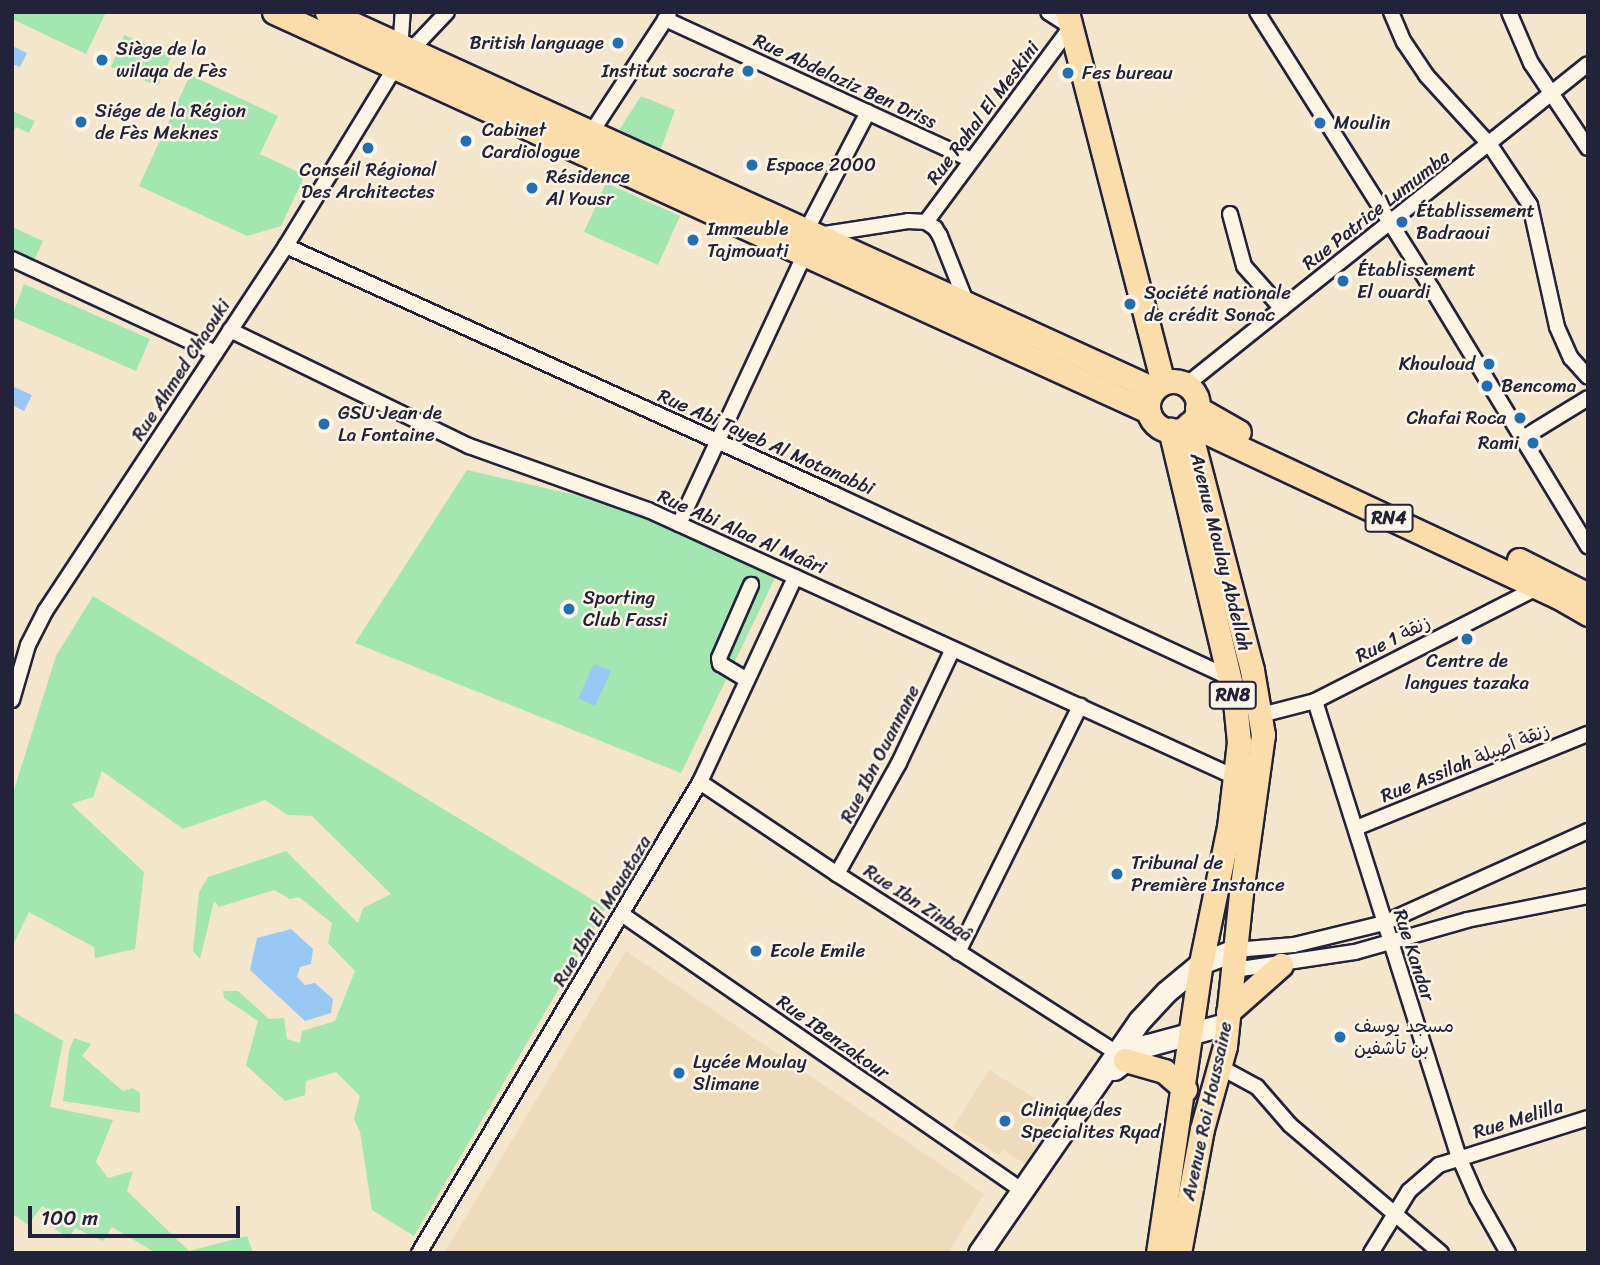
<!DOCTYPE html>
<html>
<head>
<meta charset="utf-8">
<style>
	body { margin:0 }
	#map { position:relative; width:1600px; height:1265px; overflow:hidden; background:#f3e6cc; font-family:Sriracha,"Playpen Sans Arabic",sans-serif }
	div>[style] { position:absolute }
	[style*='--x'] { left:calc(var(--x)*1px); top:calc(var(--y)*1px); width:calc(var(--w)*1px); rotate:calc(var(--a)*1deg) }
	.built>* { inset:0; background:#eddbbb }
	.green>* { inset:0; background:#a3e6b1 }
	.water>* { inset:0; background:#9ac8f5 }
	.roads { filter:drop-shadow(2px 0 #22223b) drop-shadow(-2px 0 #22223b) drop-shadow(0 2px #22223b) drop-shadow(0 -2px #22223b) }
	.street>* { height:14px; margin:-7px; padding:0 7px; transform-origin:7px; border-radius:7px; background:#fcf5e5 }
	.secondary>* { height:21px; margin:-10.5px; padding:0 10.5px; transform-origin:10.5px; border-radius:10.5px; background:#fcf5e5 }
	.primary>* { height:23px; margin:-11.5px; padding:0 11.5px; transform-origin:11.5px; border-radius:11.5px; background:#fbddab }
	.primary>.ring { margin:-11.5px; padding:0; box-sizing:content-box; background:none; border:23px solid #fbddab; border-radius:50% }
	.dots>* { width:19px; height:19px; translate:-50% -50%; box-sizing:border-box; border:4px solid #fcf5e5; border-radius:50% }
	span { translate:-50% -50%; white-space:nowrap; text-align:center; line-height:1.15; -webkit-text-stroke:5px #fcf5e5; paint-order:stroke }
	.shield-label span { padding:2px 5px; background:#fcf5e5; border:2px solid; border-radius:5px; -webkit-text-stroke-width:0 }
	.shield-label { font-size:18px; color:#22223b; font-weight:700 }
	.poi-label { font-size:19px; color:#22223b }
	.right { translate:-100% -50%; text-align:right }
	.left { translate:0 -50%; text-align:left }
	.street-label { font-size:19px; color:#22223b }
	.frame { position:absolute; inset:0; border:14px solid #22223b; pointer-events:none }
	.scale { position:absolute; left:28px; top:1206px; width:212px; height:32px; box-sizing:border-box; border:4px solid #22223b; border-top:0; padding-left:9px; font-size:21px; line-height:24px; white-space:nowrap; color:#22223b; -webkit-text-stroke:5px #fcf5e5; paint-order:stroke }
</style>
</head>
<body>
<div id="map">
	<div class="built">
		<i style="clip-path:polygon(626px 951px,984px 1194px,948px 1253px,444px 1253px)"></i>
		<i style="clip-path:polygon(989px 1070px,1058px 1112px,1025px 1164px,1003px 1150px,999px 1155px,953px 1127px)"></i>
	</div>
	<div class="green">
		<i style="clip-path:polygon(12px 12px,106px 12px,86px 54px,12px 19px)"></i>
		<i style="clip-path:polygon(124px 35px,172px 55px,158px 86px,111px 67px)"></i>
		<i style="clip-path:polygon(190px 75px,278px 116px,260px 154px,305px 175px,281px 226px,247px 236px,139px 186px)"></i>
		<i style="clip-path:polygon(641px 96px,675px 110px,660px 151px,618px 132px)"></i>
		<i style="clip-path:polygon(12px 111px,35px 121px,29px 133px,16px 127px,12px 134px)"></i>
		<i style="clip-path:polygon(606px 183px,680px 216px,658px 265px,584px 232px)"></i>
		<i style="clip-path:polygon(12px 227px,43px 241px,34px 260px,12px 250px)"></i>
		<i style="clip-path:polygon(24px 284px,150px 339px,136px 371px,12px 317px)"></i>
		<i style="clip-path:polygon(467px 470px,610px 503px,776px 576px,681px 773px,355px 643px)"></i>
		<i style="clip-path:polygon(93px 596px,606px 908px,414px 1236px,372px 1210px,360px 1132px,354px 1119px,360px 1096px,336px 1072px,306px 1081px,305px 1095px,285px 1101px,246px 1065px,258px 1021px,224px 998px,223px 991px,238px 991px,269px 1019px,284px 1018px,287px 1039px,300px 1043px,302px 1031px,335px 1021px,355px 971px,328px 943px,332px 923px,299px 897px,290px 899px,274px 890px,219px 907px,214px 901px,200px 959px,193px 951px,199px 892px,208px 877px,286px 851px,358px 923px,363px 908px,391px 894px,312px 816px,288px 815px,265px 800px,183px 829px,102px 771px,93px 797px,71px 804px,144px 872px,135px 949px,95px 958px,94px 947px,29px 912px,12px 947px,12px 796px,56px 656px)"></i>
		<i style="clip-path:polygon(12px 1011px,63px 1041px,50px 1107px,113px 1120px,96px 1162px,108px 1178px,133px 1171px,127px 1191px,189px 1251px,247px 1236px,253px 1253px,156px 1253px,112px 1227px,103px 1241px,75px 1228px,69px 1239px,51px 1226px,57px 1216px,42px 1206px,28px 1225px,14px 1215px,12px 1217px)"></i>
		<i style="clip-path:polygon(74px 1038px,91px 1044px,82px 1056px,123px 1091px,133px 1088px,140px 1093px,140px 1113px,63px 1101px,69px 1051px)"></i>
	</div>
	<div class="water">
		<i style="clip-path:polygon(12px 46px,27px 53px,20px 67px,12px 64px)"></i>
		<i style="clip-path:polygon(12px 386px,32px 395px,24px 411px,12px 405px)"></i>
		<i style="clip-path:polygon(594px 664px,611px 671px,595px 706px,578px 698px)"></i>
		<i style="clip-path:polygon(291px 929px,313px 949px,311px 964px,300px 967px,297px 977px,305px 985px,315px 983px,333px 999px,331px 1013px,305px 1021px,250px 970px,257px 938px)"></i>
	</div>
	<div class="roads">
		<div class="street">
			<i style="--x:1257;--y:12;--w:328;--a:57.7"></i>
			<i style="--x:1432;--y:289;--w:301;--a:58.8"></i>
			<i style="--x:1391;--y:12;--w:33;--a:67"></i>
			<i style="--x:1404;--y:42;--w:40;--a:56"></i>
			<i style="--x:1426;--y:75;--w:95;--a:47.6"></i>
			<i style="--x:1490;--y:145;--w:72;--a:56.3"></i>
			<i style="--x:1530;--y:205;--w:125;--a:77.5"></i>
			<i style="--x:1557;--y:327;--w:34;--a:66"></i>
			<i style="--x:1571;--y:358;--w:25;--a:48"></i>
			<i style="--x:1509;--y:12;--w:56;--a:66.7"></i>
			<i style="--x:1531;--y:63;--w:102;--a:56.2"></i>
			<i style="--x:665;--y:19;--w:337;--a:24.7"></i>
			<i style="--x:400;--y:51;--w:39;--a:-86"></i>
			<i style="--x:591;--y:133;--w:142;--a:-56.8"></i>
			<i style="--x:1230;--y:214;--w:54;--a:74.9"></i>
			<i style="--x:1244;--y:266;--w:57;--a:48.5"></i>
			<i style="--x:926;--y:222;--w:243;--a:-53.4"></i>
			<i style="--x:1071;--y:27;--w:27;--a:-147"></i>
			<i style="--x:806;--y:231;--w:134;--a:-62.5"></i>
			<i style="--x:818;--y:235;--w:91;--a:-8.8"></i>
			<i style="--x:908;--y:221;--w:18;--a:3"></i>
			<i style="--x:926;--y:222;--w:11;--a:34"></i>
			<i style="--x:935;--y:228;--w:9;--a:58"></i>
			<i style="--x:940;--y:236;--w:73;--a:68.3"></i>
			<i style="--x:286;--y:246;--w:602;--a:24.35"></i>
			<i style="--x:834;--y:494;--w:435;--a:24.9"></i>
			<i style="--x:12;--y:259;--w:224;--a:24.8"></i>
			<i style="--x:230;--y:330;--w:266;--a:25.9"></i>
			<i style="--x:469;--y:446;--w:190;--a:19.7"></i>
			<i style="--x:648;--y:510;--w:645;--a:24.46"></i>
			<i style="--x:1186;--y:385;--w:514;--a:-38.61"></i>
			<i style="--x:1523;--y:438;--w:76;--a:-31.6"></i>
			<i style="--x:679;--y:524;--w:298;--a:-65"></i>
			<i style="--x:747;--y:680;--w:31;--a:-149"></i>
			<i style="--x:720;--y:664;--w:6;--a:-99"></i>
			<i style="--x:719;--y:658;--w:80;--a:-66.3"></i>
			<i style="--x:12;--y:700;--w:57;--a:-73.8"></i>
			<i style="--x:28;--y:645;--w:39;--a:-63"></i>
			<i style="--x:46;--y:610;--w:436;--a:-56.6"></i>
			<i style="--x:286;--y:246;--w:211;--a:-58.6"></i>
			<i style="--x:396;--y:66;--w:74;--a:-46.6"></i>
			<i style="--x:1315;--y:701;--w:478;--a:72.5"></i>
			<i style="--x:1459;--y:1157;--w:45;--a:66.3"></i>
			<i style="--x:1477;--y:1198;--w:63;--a:60.6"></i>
			<i style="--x:1261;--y:715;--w:56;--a:-14.5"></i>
			<i style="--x:1315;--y:701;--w:251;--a:-27"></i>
			<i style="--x:700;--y:782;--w:165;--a:33.9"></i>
			<i style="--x:837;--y:874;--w:332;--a:32.6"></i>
			<i style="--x:1356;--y:828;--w:250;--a:-22.1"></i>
			<i style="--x:837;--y:874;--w:127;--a:-60.8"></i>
			<i style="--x:899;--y:763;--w:126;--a:-64.7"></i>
			<i style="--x:623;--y:915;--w:485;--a:34.6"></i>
			<i style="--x:1235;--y:950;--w:59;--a:-4.8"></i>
			<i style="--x:1294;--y:945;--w:93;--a:-13.7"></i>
			<i style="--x:1384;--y:923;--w:224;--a:-24.3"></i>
			<i style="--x:958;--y:952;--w:275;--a:-63.6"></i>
			<i style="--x:1234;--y:970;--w:122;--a:-8.5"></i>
			<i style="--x:1355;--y:952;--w:116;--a:-15.9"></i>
			<i style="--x:1467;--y:920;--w:123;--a:-11.2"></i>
			<i style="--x:1220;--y:1067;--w:42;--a:28.4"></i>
			<i style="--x:1257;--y:1087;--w:50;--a:49"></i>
			<i style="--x:1290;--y:1125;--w:198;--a:40.3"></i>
			<i style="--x:419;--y:1253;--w:548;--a:-59.18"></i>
			<i style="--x:700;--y:782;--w:226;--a:-65.1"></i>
			<i style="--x:1371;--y:1253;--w:73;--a:-58.5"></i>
			<i style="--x:1409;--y:1191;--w:40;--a:-41"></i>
			<i style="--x:1439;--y:1165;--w:156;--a:-17.5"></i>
		</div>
		<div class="secondary">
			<i style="--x:1114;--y:1069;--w:39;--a:-37"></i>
			<i style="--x:1145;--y:1046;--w:84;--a:-15.2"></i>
			<i style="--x:979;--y:1253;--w:283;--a:-55.4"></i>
			<i style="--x:1140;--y:1020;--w:38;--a:-47"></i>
			<i style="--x:1166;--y:992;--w:45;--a:-39.6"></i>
			<i style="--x:1201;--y:963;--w:36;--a:-21"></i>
		</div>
		<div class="primary">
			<i style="--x:274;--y:12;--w:961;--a:24.54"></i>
			<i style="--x:327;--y:12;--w:909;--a:24.51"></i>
			<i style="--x:1067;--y:12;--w:383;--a:75.5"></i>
			<i class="ring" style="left:1148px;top:381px;width:27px;height:27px"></i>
			<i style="--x:1197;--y:408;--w:48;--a:29.7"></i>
			<i style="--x:1189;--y:424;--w:406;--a:25.1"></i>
			<i style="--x:1557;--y:596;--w:36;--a:30"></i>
			<i style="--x:1519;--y:560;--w:77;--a:26.9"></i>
			<i style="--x:1228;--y:1012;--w:71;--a:-41.6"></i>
			<i style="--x:1125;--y:1060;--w:41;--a:15.8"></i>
			<i style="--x:1164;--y:1071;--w:28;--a:41"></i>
			<i style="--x:1158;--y:1253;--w:293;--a:-81.6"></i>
			<i style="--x:1201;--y:963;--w:139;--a:-78.4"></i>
			<i style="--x:1229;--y:827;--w:86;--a:-83.3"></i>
			<i style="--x:1239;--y:742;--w:40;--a:-95.7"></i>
			<i style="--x:1235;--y:702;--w:280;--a:-103.4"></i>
			<i style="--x:1179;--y:1253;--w:126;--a:-79.5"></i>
			<i style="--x:1202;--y:1129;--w:86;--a:-74.5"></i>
			<i style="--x:1225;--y:1046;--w:154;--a:-84"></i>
			<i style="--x:1241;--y:893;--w:160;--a:-82.1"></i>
			<i style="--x:1263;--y:735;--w:66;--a:-99.6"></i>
			<i style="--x:1252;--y:670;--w:253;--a:-104.6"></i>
		</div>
	</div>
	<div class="dots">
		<i style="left:618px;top:43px;background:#1f6fb2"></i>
		<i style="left:102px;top:60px;background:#1f6fb2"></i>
		<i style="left:748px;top:71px;background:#1f6fb2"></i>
		<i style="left:1068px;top:73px;background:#1f6fb2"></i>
		<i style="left:81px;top:122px;background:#1f6fb2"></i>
		<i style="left:1320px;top:123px;background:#1f6fb2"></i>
		<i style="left:466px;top:141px;background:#1f6fb2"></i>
		<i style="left:368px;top:148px;background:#1f6fb2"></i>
		<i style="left:752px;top:165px;background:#1f6fb2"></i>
		<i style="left:532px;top:188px;background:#1f6fb2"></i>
		<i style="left:1402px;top:222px;background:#1f6fb2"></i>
		<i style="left:693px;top:240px;background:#1f6fb2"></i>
		<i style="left:1343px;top:281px;background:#1f6fb2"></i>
		<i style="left:1130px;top:304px;background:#1f6fb2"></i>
		<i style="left:1489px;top:364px;background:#1f6fb2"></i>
		<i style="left:1487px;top:386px;background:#1f6fb2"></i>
		<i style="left:1520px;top:418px;background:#1f6fb2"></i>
		<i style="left:324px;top:424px;background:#1f6fb2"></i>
		<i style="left:1533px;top:443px;background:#1f6fb2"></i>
		<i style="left:569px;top:609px;background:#1f6fb2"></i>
		<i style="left:1467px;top:639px;background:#1f6fb2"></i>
		<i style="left:1117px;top:874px;background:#1f6fb2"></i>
		<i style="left:756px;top:951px;background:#1f6fb2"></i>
		<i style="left:1340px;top:1037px;background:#1f6fb2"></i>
		<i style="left:679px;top:1073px;background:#1f6fb2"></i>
		<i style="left:1005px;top:1121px;background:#1f6fb2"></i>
	</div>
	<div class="shield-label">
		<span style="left:1389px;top:518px">RN4</span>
		<span style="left:1233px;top:695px">RN8</span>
	</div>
	<div class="poi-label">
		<span class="right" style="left:604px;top:43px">British language</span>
		<span class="left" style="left:116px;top:60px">Siège de la<br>wilaya de Fès</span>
		<span class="right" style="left:734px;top:71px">Institut socrate</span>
		<span class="left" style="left:1082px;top:73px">Fes bureau</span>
		<span class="left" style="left:95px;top:122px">Siége de la Région<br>de Fès Meknes</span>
		<span class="left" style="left:1334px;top:123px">Moulin</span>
		<span class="left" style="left:482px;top:141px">Cabinet<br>Cardiologue</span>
		<span class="left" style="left:766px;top:165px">Espace 2000</span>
		<span style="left:368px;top:181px">Conseil Régional<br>Des Architectes</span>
		<span class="left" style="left:546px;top:188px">Résidence<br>Al Yousr</span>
		<span class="left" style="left:1416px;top:222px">Établissement<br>Badraoui</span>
		<span class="left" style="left:707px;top:240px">Immeuble<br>Tajmouati</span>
		<span class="left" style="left:1357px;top:281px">Établissement<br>El ouardi</span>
		<span class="left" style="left:1144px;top:304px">Société nationale<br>de crédit Sonac</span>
		<span class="right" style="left:1475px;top:364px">Khouloud</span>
		<span class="left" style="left:1501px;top:386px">Bencoma</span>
		<span class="left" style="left:338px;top:424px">GSU Jean de<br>La Fontaine</span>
		<span class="right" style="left:1506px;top:418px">Chafai Roca</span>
		<span class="right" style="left:1519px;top:443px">Rami</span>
		<span class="left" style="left:583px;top:609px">Sporting<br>Club Fassi</span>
		<span style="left:1467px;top:672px">Centre de<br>langues tazaka</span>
		<span class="left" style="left:1131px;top:874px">Tribunal de<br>Première Instance</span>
		<span class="left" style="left:770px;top:951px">Ecole Emile</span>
		<span class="left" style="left:1354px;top:1037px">مسجد يوسف<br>بن تاشفين</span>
		<span class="left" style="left:693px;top:1073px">Lycée Moulay<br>Slimane</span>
		<span class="left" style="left:1021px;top:1121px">Clinique des<br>Specialites Ryad</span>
	</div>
	<div class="street-label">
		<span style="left:845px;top:81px;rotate:25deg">Rue Abdelaziz Ben Driss</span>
		<span style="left:983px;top:113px;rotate:-53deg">Rue Rahal El Meskini</span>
		<span style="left:1376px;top:210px;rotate:-38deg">Rue Patrice Lumumba</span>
		<span style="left:181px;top:370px;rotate:-57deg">Rue Ahmed Chaouki</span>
		<span style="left:766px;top:442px;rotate:24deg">Rue Abi Tayeb Al Motanabbi</span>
		<span style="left:742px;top:532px;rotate:24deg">Rue Abi Alaa Al Maâri</span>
		<span style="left:1221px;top:552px;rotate:76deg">Avenue Moulay Abdellah</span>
		<span style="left:1393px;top:639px;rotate:-27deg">Rue 1 زنقة</span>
		<span style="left:880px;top:754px;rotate:-63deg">Rue Ibn Ouannane</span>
		<span style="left:1465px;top:763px;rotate:-22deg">Rue Assilah زنقة أصيلة</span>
		<span style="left:918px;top:903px;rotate:33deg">Rue Ibn Zinbaâ</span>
		<span style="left:602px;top:911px;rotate:-59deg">Rue Ibn El Mouataza</span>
		<span style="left:1414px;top:955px;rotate:72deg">Rue Kandar</span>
		<span style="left:833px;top:1037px;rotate:35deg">Rue IBenzakour</span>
		<span style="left:1207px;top:1111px;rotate:-78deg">Avenue Roi Houssaine</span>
		<span style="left:1518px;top:1119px;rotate:-17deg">Rue Melilla</span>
	</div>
	<div class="frame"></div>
	<div class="scale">100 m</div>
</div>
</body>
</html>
